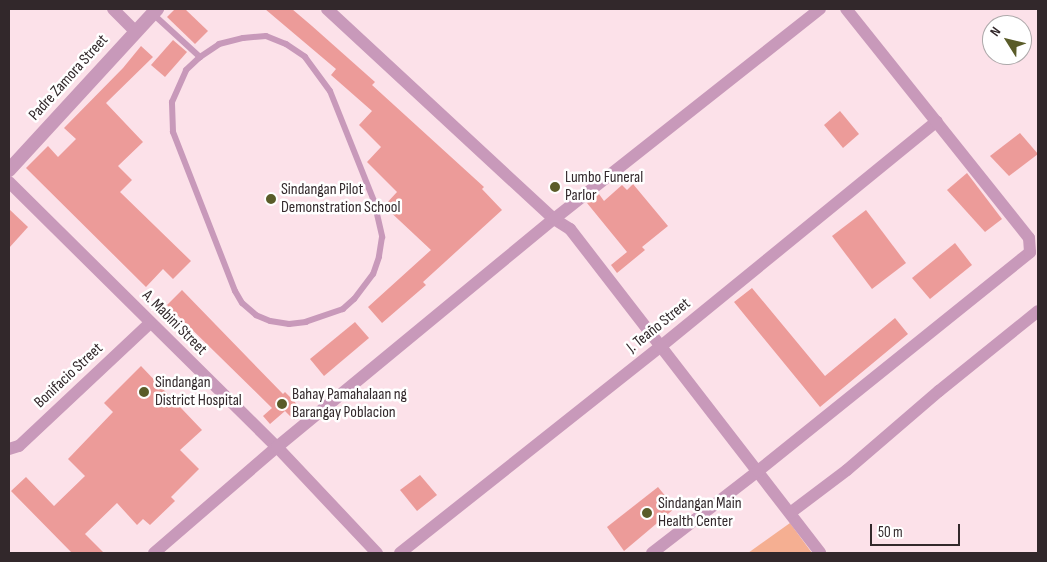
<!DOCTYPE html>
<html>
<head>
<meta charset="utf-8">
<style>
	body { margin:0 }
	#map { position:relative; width:1047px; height:562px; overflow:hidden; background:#fce1e9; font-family:"Sofia Sans Condensed",sans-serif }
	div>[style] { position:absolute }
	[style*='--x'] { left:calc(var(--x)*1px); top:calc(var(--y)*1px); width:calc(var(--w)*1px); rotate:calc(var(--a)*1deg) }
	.green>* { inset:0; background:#f5af92 }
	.building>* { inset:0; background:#ec9b99 }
	.service>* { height:6px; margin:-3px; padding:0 3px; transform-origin:3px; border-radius:3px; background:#c899ba }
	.minor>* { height:12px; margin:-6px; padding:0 6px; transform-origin:6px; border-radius:6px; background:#c899ba }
	.tertiary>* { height:14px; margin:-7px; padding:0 7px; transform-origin:7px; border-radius:7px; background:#c899ba }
	.dots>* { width:14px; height:14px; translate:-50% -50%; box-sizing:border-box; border:2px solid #fff; border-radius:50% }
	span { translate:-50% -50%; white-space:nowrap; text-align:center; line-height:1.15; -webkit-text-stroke:5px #fff; paint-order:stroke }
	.street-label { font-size:16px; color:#32282b }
	.poi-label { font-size:16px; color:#32282b }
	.left { translate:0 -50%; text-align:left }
	.frame { position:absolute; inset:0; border:10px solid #32282b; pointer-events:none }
	.north { position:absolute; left:982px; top:15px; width:50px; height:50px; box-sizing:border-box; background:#fff; border:1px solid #ada9aa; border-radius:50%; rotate:306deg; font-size:14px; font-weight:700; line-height:20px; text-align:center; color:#32282b }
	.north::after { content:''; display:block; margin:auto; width:18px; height:22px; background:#5a5c29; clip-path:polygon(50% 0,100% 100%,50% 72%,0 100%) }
	.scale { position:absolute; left:870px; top:524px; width:90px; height:22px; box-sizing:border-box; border:2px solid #32282b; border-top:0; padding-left:6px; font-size:15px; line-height:18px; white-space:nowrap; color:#32282b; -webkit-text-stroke:4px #fff; paint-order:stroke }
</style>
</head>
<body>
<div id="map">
	<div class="green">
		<i style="clip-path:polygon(790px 523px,812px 553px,748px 553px)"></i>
	</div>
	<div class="building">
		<i style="clip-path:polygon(175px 9px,185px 9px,208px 31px,195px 44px,167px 17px)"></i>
		<i style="clip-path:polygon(265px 9px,292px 9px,312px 26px,375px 82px,372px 85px,484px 187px,482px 189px,502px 210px,423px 282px,426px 285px,382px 323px,368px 307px,431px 250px,384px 206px,397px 192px,367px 162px,381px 147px,359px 125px,372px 111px,331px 75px,336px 69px)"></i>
		<i style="clip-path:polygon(173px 40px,187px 52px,165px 77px,151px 65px)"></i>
		<i style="clip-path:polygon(141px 46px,153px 57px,106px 103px,143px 142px,118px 166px,132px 180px,120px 192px,191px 261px,173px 279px,163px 269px,146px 287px,26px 168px,48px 146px,58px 157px,76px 139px,64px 128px,123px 68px)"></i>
		<i style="clip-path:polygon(840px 111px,859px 134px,843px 148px,824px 125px)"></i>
		<i style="clip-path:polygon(1020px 133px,1038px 154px,1009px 176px,990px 156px)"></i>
		<i style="clip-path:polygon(967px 173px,1002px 219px,985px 232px,947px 190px)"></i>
		<i style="clip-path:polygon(633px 184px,668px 226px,642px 247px,645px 250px,617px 273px,611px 265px,627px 252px,587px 203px,599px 194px,604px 201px,622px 185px,627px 190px)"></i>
		<i style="clip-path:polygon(9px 209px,28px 227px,9px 248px)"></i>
		<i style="clip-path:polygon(866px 210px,906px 263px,872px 289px,832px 236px)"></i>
		<i style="clip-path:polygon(955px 243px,972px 265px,930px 299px,912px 278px)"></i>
		<i style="clip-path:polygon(752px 288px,825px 376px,895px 318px,908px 334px,820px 407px,734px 302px)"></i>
		<i style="clip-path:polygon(182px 290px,283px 394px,285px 392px,294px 401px,303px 412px,294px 420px,285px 411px,270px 424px,263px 416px,272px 408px,167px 305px)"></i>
		<i style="clip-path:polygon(355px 322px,369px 338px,324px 376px,310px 359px)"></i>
		<i style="clip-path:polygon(141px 366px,202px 430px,180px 450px,199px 469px,171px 497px,175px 501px,150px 525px,143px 519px,137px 525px,117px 503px,85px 534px,104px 553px,72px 553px,11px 491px,26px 477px,54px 506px,85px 476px,68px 459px,113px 412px,104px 403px)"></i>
		<i style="clip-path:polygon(420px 475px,437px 495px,417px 511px,400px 490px)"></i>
		<i style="clip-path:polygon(658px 487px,675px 508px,624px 551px,607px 527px)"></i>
	</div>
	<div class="service">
		<i style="--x:153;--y:14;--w:64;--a:42.5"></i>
		<i style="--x:266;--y:36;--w:22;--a:22"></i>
		<i style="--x:286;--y:44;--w:23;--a:34"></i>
		<i style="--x:305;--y:57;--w:42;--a:53.7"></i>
		<i style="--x:330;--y:91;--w:118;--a:68.2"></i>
		<i style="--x:374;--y:201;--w:37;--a:77"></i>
		<i style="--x:382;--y:237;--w:20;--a:99"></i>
		<i style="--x:379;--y:257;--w:18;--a:109"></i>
		<i style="--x:373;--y:274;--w:31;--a:127"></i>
		<i style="--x:354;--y:299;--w:15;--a:138"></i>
		<i style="--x:343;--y:309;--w:39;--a:161"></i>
		<i style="--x:306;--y:322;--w:17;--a:173"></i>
		<i style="--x:289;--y:324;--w:19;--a:-171"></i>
		<i style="--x:270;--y:321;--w:15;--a:-157"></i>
		<i style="--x:256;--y:315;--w:18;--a:-139"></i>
		<i style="--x:242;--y:303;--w:14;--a:-120"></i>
		<i style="--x:235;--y:291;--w:171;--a:-111.3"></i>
		<i style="--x:173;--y:132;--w:30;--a:-92"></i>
		<i style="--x:172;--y:102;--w:35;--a:-66"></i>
		<i style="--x:186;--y:70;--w:19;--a:-43"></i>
		<i style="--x:200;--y:57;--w:23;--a:-34"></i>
		<i style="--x:219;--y:44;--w:25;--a:-14"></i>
		<i style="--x:243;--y:38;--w:23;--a:-5"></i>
	</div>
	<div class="minor">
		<i style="--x:113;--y:9;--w:31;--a:45"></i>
		<i style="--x:327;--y:9;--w:309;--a:42.8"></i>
		<i style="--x:554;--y:219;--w:19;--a:32"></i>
		<i style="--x:570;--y:229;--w:409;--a:52.3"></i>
		<i style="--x:9;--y:182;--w:377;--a:44.7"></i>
		<i style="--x:277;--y:447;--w:146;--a:46.7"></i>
		<i style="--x:9;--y:449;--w:10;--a:-17"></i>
		<i style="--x:19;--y:446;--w:180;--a:-43.2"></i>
		<i style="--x:790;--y:513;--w:71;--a:-37"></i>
		<i style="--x:847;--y:470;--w:121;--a:-40.7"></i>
		<i style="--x:939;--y:391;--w:127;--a:-38.9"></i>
		<i style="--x:154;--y:553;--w:162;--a:-40.8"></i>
		<i style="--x:277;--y:447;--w:359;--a:-39.5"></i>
		<i style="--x:554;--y:219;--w:339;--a:-38.3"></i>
		<i style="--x:400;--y:553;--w:332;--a:-38.4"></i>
		<i style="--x:660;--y:347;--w:357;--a:-39.2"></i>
		<i style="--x:652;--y:553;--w:134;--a:-37.7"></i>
		<i style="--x:758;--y:471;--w:349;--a:-38.8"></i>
		<i style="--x:1030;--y:252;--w:14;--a:-94"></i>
		<i style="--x:1029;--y:238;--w:293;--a:-128.6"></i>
	</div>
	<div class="tertiary">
		<i style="--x:9;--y:170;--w:219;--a:-47.4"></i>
	</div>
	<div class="dots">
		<i style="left:555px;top:187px;background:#5a5c29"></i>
		<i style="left:271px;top:199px;background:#5a5c29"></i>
		<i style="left:144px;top:392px;background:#5a5c29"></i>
		<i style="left:282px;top:404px;background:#5a5c29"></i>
		<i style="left:647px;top:513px;background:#5a5c29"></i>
	</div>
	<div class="street-label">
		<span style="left:69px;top:78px;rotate:-48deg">Padre Zamora Street</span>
		<span style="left:174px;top:323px;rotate:45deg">A. Mabini Street</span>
		<span style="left:659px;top:326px;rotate:-39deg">J. Teaño Street</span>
		<span style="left:69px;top:376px;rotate:-43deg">Bonifacio Street</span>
	</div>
	<div class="poi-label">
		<span class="left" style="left:565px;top:187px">Lumbo Funeral<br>Parlor</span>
		<span class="left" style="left:281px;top:199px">Sindangan Pilot<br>Demonstration School</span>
		<span class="left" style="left:155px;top:392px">Sindangan<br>District Hospital</span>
		<span class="left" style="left:292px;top:404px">Bahay Pamahalaan ng<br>Barangay Poblacion</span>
		<span class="left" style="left:658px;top:513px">Sindangan Main<br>Health Center</span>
	</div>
	<div class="frame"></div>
	<div class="north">N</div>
	<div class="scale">50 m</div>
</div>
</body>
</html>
